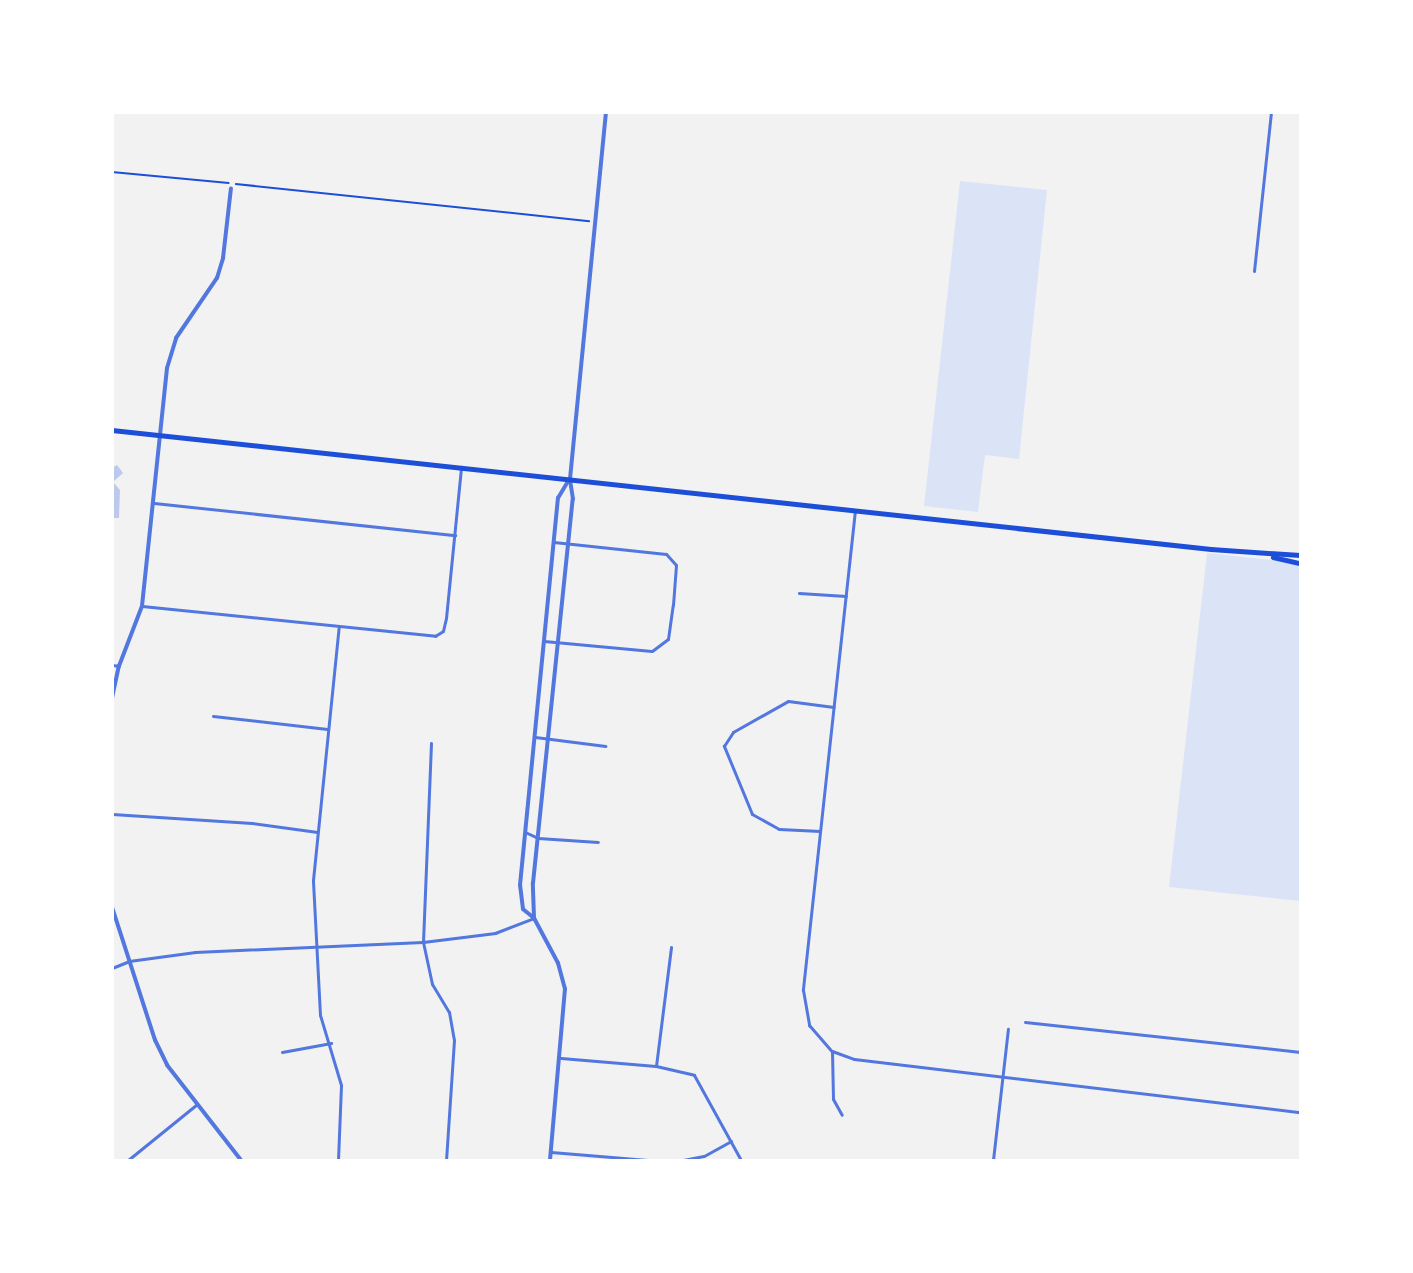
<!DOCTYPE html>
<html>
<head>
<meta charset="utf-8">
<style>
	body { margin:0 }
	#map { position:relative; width:1413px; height:1273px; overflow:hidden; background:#f2f2f2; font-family:"Fira Sans",sans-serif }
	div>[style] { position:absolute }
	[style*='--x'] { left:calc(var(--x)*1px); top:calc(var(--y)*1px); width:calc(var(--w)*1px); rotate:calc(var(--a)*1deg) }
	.green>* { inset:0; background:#dbe4f7 }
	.building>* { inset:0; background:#bdc9ec }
	.path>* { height:1.5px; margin:-0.75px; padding:0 0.75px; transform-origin:0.75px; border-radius:0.75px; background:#1d4ed8 }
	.minor>* { height:3px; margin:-1.5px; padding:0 1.5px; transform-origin:1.5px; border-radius:1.5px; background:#5277de }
	.tertiary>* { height:4px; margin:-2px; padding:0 2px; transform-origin:2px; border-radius:2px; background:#5277de }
	.secondary>* { height:4.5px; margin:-2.25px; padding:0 2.25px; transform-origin:2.25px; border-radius:2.25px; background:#1d4ed8 }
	span { translate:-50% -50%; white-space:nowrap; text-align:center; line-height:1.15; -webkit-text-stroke:5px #fff; paint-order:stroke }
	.frame { position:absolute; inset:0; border:114px solid #fff; pointer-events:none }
</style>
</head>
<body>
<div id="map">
	<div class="green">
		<i style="clip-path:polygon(960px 181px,1047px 190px,1019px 459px,985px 455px,978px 512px,924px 506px)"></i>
		<i style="clip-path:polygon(1207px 553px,1300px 563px,1300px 901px,1169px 887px)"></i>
	</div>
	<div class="building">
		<i style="clip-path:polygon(117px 465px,123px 473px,113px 482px,120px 490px,119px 518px,112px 518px,112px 468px)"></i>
	</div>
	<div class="path">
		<i style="--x:112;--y:172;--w:117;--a:5.4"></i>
		<i style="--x:236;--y:184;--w:355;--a:6"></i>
	</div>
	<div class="minor">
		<i style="--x:1254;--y:271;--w:160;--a:-83.9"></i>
		<i style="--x:154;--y:503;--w:303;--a:6.1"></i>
		<i style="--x:855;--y:510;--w:483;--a:96.2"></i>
		<i style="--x:803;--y:990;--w:36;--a:80"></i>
		<i style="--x:809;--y:1025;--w:35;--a:49"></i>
		<i style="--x:832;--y:1051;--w:23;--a:20"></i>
		<i style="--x:854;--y:1059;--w:449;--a:6.8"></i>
		<i style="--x:799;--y:593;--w:47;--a:3.7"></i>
		<i style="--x:142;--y:606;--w:295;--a:5.8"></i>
		<i style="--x:435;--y:636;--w:9;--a:-32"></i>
		<i style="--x:443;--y:631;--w:13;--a:-77"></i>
		<i style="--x:446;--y:618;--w:152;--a:-84.3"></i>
		<i style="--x:544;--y:641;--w:108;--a:5.3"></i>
		<i style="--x:652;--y:651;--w:20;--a:-37"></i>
		<i style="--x:668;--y:639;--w:34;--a:-82"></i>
		<i style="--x:673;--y:605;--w:40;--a:-85.7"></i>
		<i style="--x:676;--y:565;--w:15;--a:-132"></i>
		<i style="--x:666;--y:554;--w:113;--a:-173.9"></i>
		<i style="--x:112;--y:665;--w:7;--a:8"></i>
		<i style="--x:213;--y:716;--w:115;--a:6.5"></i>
		<i style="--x:535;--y:737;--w:71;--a:7.3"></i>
		<i style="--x:431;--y:743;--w:199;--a:92.3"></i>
		<i style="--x:423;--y:942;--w:43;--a:77.9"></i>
		<i style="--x:432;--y:984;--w:33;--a:59"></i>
		<i style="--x:449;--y:1012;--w:28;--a:80"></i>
		<i style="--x:454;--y:1040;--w:120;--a:93.8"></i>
		<i style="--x:112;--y:814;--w:140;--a:3.7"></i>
		<i style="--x:252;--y:823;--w:66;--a:7.9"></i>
		<i style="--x:820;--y:831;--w:41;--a:-177.2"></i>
		<i style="--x:779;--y:829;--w:31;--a:-151"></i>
		<i style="--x:752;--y:814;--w:74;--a:-112.4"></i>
		<i style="--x:724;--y:746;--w:17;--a:-57"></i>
		<i style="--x:733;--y:732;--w:63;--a:-29.4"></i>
		<i style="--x:788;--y:701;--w:46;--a:7.4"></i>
		<i style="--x:525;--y:832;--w:14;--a:25"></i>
		<i style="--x:538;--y:838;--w:60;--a:3.8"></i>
		<i style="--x:112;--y:968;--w:18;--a:-22"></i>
		<i style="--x:129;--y:961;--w:67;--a:-7.8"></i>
		<i style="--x:195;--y:952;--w:228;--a:-2.5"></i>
		<i style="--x:423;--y:942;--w:73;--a:-7.1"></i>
		<i style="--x:495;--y:933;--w:42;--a:-21"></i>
		<i style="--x:1025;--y:1022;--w:277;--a:6.2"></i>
		<i style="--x:832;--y:1051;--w:48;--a:88.8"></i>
		<i style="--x:833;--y:1099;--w:18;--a:61"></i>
		<i style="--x:282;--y:1052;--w:50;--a:-10.4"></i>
		<i style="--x:561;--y:1058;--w:95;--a:4.8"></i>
		<i style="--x:656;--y:1066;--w:39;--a:13"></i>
		<i style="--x:694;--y:1075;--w:97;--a:61.1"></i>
		<i style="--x:656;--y:1066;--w:120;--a:-82.8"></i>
		<i style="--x:551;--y:1152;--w:97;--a:4.7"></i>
		<i style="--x:112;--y:1160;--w:1;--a:0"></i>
		<i style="--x:128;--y:1160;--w:87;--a:-39"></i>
		<i style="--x:338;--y:1160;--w:75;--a:-87.7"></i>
		<i style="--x:341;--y:1085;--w:73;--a:-106.7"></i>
		<i style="--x:320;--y:1015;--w:135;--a:-93"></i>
		<i style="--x:313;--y:880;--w:255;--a:-84.2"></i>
		<i style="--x:683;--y:1160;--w:21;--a:-11"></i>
		<i style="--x:704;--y:1156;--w:31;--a:-29"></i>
		<i style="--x:993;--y:1160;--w:132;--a:-83.5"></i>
	</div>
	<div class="tertiary">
		<i style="--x:112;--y:698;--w:33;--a:-78"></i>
		<i style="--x:119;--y:666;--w:64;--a:-69"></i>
		<i style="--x:142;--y:606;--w:239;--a:-84"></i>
		<i style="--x:167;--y:368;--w:31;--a:-73"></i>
		<i style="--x:176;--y:338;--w:73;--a:-55.7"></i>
		<i style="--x:217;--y:278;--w:21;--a:-73"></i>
		<i style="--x:223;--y:258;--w:70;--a:-83.5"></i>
		<i style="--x:112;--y:907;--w:140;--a:72.1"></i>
		<i style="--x:155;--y:1040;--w:28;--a:64"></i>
		<i style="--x:167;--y:1065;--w:120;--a:52.1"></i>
		<i style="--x:534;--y:918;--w:35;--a:-92"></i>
		<i style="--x:533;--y:883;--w:386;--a:-84.1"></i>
		<i style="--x:573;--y:499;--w:20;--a:-99"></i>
		<i style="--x:570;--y:479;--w:369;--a:-84.4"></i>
		<i style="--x:550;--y:1160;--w:172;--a:-85"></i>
		<i style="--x:565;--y:989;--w:27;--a:-105"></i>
		<i style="--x:558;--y:963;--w:51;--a:-118.1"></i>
		<i style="--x:534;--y:918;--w:14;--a:-141"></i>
		<i style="--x:523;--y:909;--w:24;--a:-97"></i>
		<i style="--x:520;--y:885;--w:389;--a:-84.4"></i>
		<i style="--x:558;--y:498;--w:21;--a:-59"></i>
	</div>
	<div class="secondary">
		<i style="--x:112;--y:430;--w:1105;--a:6.18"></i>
		<i style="--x:1211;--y:549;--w:89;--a:3.9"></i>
		<i style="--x:1273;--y:557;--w:28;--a:13"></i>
	</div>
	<div class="frame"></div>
</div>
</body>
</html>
